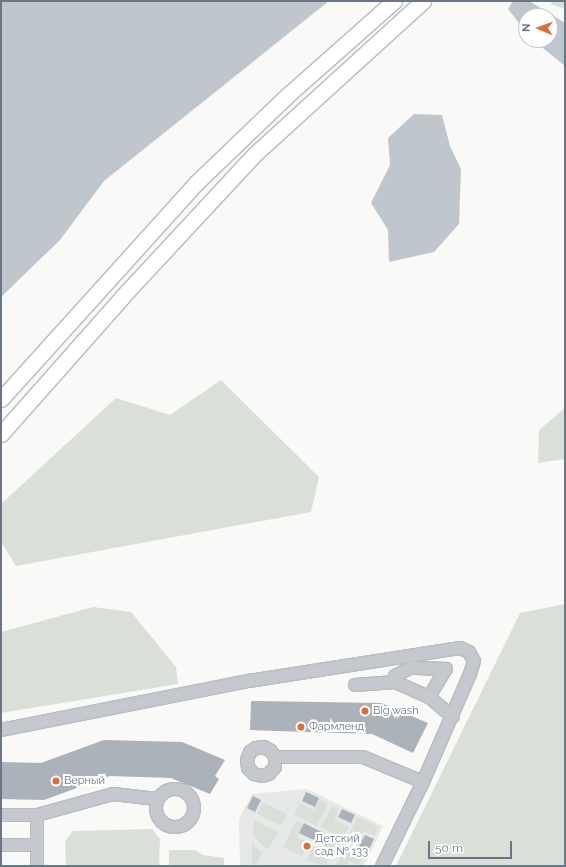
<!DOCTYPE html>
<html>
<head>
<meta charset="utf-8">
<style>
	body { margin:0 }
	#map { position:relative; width:566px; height:867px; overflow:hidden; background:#f9f9f7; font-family:Raleway,sans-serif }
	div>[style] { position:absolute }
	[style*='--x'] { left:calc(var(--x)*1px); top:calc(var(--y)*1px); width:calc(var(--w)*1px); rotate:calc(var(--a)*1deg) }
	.built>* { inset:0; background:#e7e8e8 }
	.green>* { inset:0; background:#dae0d8 }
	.water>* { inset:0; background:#bfc7cd }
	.building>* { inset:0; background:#acb2b9 }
	.roads { filter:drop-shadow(1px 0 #b8bcc0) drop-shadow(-1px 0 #b8bcc0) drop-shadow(0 1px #b8bcc0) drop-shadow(0 -1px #b8bcc0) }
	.minor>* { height:12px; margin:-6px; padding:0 6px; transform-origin:6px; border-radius:6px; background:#c5c8cc }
	.minor>.ring { margin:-6px; padding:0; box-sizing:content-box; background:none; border:12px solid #c5c8cc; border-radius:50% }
	.major>* { height:15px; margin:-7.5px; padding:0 7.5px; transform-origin:7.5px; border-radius:7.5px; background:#fff }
	.dots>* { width:11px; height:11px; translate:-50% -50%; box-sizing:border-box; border:2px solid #fff; border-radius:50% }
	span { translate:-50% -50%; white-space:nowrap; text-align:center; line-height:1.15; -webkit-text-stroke:4px #fff; paint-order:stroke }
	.poi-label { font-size:11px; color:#6a7686 }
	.left { translate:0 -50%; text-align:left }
	.frame { position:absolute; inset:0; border:2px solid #6a7686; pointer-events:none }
	.north { position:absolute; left:518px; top:8px; width:40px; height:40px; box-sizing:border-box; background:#fff; border:1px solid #c3c8cf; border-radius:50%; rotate:272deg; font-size:11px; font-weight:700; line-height:16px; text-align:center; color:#6a7686 }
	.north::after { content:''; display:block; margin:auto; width:14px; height:18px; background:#db6f35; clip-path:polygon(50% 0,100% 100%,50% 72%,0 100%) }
	.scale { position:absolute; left:428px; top:841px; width:84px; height:18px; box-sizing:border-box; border:2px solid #6a7686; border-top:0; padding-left:5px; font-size:12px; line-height:14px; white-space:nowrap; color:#6a7686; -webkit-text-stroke:3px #fff; paint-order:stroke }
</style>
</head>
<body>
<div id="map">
	<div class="built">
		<i style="clip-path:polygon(307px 789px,383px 826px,364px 866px,240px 866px,239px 819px,252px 794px)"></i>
	</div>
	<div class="green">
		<i style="clip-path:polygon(553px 1px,565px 1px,565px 9px,550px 4px)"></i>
		<i style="clip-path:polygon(221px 380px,319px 477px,311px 512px,16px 566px,1px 542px,1px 504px,116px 398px,170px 415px)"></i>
		<i style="clip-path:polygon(565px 408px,565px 459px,538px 463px,539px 430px)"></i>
		<i style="clip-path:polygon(565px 604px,565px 866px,396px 866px,520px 613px)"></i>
		<i style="clip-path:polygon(93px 607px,131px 612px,176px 667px,178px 684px,1px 713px,1px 632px)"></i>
		<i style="clip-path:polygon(320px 800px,328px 804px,317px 826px,294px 815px,300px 803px,314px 810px)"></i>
		<i style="clip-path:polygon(262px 802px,287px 814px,281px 826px,257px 814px)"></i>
		<i style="clip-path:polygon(332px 806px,339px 809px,334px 820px,349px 827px,343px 838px,321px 827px)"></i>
		<i style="clip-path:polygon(357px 817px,379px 827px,374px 836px,363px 831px,357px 844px,347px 839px)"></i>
		<i style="clip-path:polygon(254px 820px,278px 832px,268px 850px,253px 836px)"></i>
		<i style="clip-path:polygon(296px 821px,303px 824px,297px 837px,308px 843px,302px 856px,283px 847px)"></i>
		<i style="clip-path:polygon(152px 829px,160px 839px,159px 866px,67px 866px,66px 864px,65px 841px,73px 831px)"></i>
		<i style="clip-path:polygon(332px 838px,338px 841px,325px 866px,307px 860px,314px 846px,325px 851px)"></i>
		<i style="clip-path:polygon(252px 843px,262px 853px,256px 866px,252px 866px)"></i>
		<i style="clip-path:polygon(347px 846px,364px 855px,359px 866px,349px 861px,347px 866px,336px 866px)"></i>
		<i style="clip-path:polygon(169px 850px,195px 850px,203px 855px,224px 858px,224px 866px,169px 866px)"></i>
	</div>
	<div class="water">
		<i style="clip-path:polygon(1px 1px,329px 1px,104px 181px,60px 240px,1px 297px)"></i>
		<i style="clip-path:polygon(513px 1px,529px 1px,565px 23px,565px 66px,533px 40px,550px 40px,550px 16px,526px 16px,526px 32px,508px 9px)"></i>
		<i style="clip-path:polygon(414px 114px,442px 115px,450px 146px,461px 169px,459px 224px,434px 252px,389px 262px,388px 230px,371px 203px,390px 165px,388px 138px)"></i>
	</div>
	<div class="building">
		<i style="clip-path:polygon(251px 701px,381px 703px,428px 723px,413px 753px,372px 734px,250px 730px)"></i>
		<i style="clip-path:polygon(104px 740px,182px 742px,225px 760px,215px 776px,219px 779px,210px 794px,171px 778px,110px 776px,44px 800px,1px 799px,1px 762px,41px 763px)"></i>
		<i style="clip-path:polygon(306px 792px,319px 798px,315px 807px,302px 801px)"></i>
		<i style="clip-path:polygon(253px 796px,261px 800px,255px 812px,247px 808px)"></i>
		<i style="clip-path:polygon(342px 809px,355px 815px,351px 823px,338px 817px)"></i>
		<i style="clip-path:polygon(304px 823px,331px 837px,326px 846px,299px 833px)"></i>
		<i style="clip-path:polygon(365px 835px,374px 839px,367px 853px,358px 848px)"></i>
	</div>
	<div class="roads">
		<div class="minor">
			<i style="--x:355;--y:685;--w:40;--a:-4.3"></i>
			<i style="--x:429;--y:697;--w:33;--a:-59"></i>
			<i style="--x:446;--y:669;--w:36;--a:-178"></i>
			<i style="--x:410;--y:668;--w:17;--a:152"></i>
			<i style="--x:395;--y:676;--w:6;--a:90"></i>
			<i style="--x:395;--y:682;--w:37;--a:24"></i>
			<i style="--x:429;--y:697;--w:31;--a:40"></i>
			<i style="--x:1;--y:730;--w:253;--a:-11.2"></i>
			<i style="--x:249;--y:681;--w:214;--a:-8.9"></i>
			<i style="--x:460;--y:648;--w:10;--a:24"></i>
			<i style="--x:469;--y:652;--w:10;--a:61"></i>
			<i style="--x:474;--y:661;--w:14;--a:107"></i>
			<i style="--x:470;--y:674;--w:118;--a:113.5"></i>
			<i style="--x:423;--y:782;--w:93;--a:116"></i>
			<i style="--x:275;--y:757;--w:10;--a:90"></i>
			<i style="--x:275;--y:767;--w:9;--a:131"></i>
			<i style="--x:269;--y:774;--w:7;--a:164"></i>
			<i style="--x:262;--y:776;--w:8;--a:-166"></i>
			<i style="--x:254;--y:774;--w:8;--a:-135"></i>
			<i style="--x:248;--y:768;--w:8;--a:-97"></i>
			<i style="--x:247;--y:760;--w:9;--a:-69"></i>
			<i style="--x:250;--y:752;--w:7;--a:-34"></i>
			<i style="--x:256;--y:748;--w:8;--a:-7"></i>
			<i style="--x:264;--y:747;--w:8;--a:30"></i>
			<i style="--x:271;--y:751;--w:7;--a:56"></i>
			<i style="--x:275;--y:757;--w:88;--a:0"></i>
			<i style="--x:363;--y:757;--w:65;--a:22.6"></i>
			<i class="ring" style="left:156px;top:789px;width:26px;height:26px"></i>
			<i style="--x:1;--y:815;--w:36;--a:0"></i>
			<i style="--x:1;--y:845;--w:35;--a:0"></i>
			<i style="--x:37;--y:866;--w:51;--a:-90"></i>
			<i style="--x:37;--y:815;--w:79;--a:-15.4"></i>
			<i style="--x:113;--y:794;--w:44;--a:6.5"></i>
		</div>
		<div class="major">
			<i style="--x:1;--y:399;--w:291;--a:-47.9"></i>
			<i style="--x:196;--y:183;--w:130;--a:-43.8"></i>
			<i style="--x:290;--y:93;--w:139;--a:-41.5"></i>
			<i style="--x:1;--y:434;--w:183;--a:-48.5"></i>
			<i style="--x:122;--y:297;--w:197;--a:-47.1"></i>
			<i style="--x:256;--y:153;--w:226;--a:-42.3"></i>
		</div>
	</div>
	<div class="dots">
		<i style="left:365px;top:711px;background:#db6f35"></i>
		<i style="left:301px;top:727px;background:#db6f35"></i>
		<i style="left:56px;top:781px;background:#db6f35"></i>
		<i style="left:307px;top:846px;background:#db6f35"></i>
	</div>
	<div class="poi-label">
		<span class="left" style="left:373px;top:711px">Big wash</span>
		<span class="left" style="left:309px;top:727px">Фармленд</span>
		<span class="left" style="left:64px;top:781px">Верный</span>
		<span class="left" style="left:315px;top:846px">Детский<br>сад № 133</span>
	</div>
	<div class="frame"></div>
	<div class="north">N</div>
	<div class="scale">50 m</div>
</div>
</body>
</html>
